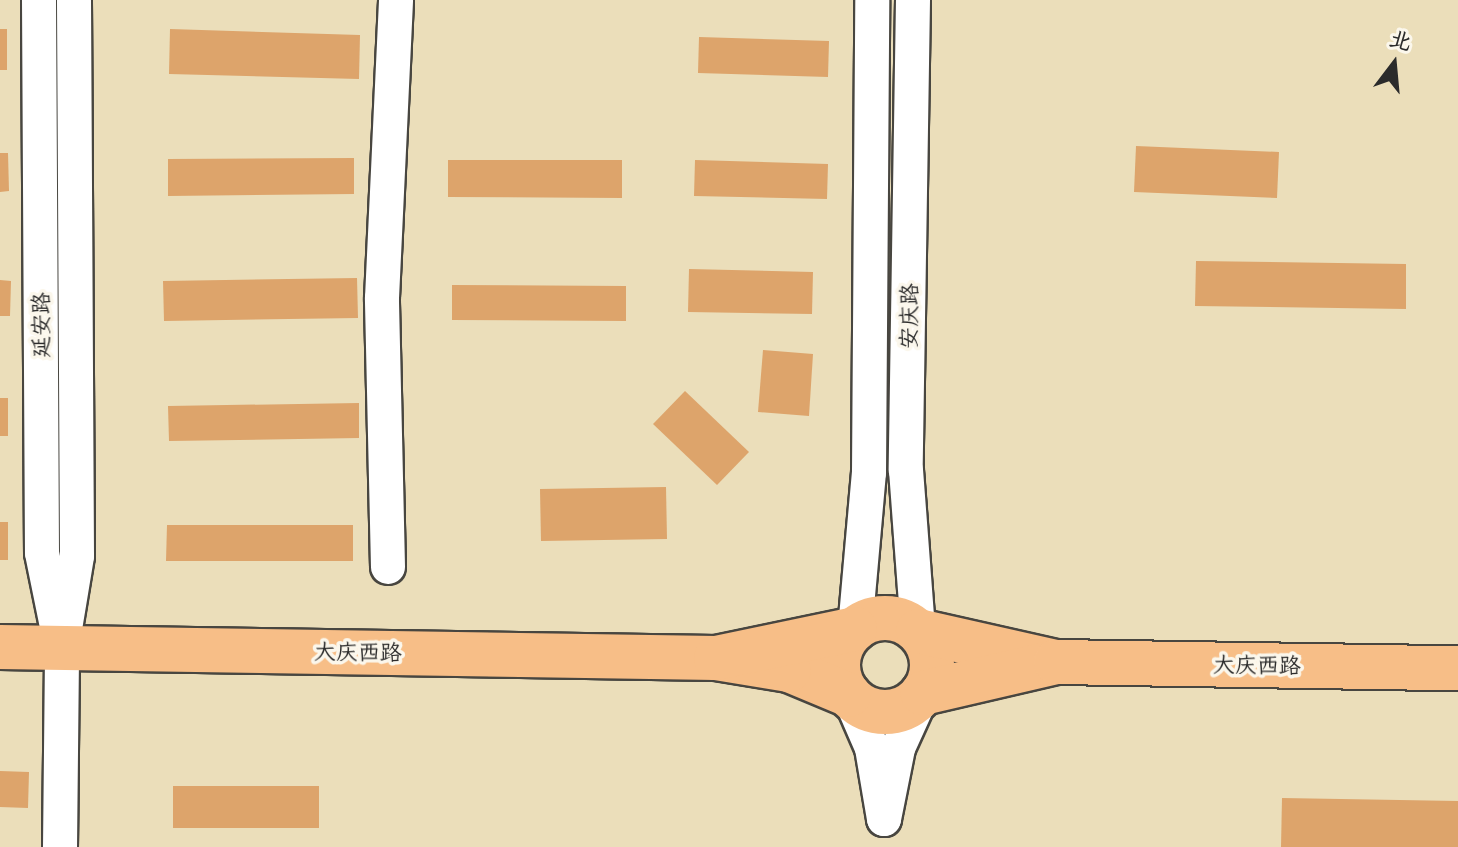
<!DOCTYPE html>
<html>
<head>
<meta charset="utf-8">
<style>
	body { margin:0 }
	#map { position:relative; width:1458px; height:847px; overflow:hidden; background:#ebdeba; font-family:"Shantell Sans","LXGW WenKai TC",sans-serif }
	div>[style] { position:absolute }
	[style*='--x'] { left:calc(var(--x)*1px); top:calc(var(--y)*1px); width:calc(var(--w)*1px); rotate:calc(var(--a)*1deg) }
	.building>* { inset:0; background:#dda46b }
	.roads { filter:drop-shadow(2px 0 #484640) drop-shadow(-2px 0 #484640) drop-shadow(0 2px #484640) drop-shadow(0 -2px #484640) }
	.minor>* { height:34px; margin:-17px; padding:0 17px; transform-origin:17px; border-radius:17px; background:#fff }
	.major>* { height:44px; margin:-22px; padding:0 22px; transform-origin:22px; border-radius:22px; background:#f7be87 }
	.major>.ring { margin:-22px; padding:0; box-sizing:content-box; background:none; border:44px solid #f7be87; border-radius:50% }
	span { translate:-50% -50%; white-space:nowrap; text-align:center; line-height:1.15; -webkit-text-stroke:7px #fbf7ec; paint-order:stroke }
	.street-label { font-size:22px; color:#2b2b2b }
	.north { position:absolute; left:1354px; top:24px; width:80px; height:80px; -webkit-text-stroke:6px #fbf7ec; paint-order:stroke; rotate:16deg; font-size:22px; font-weight:700; line-height:32px; text-align:center; color:#2b2b2b }
	.north::after { content:''; display:block; margin:auto; width:28px; height:36px; background:#2b2b2b; clip-path:polygon(50% 0,100% 100%,50% 72%,0 100%) }
</style>
</head>
<body>
<div id="map">
	<div class="building">
		<i style="clip-path:polygon(0 29px,7px 29px,7px 70px,0 70px)"></i>
		<i style="clip-path:polygon(170px 29px,360px 35px,359px 79px,169px 74px)"></i>
		<i style="clip-path:polygon(699px 37px,829px 41px,828px 77px,698px 73px)"></i>
		<i style="clip-path:polygon(1136px 146px,1279px 152px,1277px 198px,1134px 192px)"></i>
		<i style="clip-path:polygon(0 153px,8px 153px,9px 191px,0 192px)"></i>
		<i style="clip-path:polygon(354px 158px,354px 194px,168px 196px,168px 159px)"></i>
		<i style="clip-path:polygon(448px 160px,622px 160px,622px 198px,448px 197px)"></i>
		<i style="clip-path:polygon(695px 160px,828px 164px,827px 199px,694px 196px)"></i>
		<i style="clip-path:polygon(1196px 261px,1406px 264px,1406px 309px,1195px 306px)"></i>
		<i style="clip-path:polygon(689px 269px,813px 272px,812px 314px,688px 312px)"></i>
		<i style="clip-path:polygon(357px 278px,358px 318px,164px 321px,163px 281px)"></i>
		<i style="clip-path:polygon(0 280px,11px 281px,10px 316px,0 316px)"></i>
		<i style="clip-path:polygon(452px 285px,626px 286px,626px 321px,452px 320px)"></i>
		<i style="clip-path:polygon(763px 350px,813px 354px,809px 416px,758px 412px)"></i>
		<i style="clip-path:polygon(685px 391px,749px 452px,717px 485px,653px 424px)"></i>
		<i style="clip-path:polygon(0 398px,8px 398px,8px 436px,0 436px)"></i>
		<i style="clip-path:polygon(359px 403px,359px 438px,169px 441px,168px 406px)"></i>
		<i style="clip-path:polygon(666px 487px,667px 539px,541px 541px,540px 489px)"></i>
		<i style="clip-path:polygon(0 522px,8px 522px,8px 560px,0 560px)"></i>
		<i style="clip-path:polygon(167px 525px,353px 525px,353px 561px,166px 561px)"></i>
		<i style="clip-path:polygon(0 771px,29px 772px,28px 808px,0 807px)"></i>
		<i style="clip-path:polygon(173px 786px,319px 786px,319px 828px,173px 828px)"></i>
		<i style="clip-path:polygon(1282px 798px,1458px 801px,1458px 847px,1281px 847px)"></i>
	</div>
	<div class="roads">
		<div class="minor">
			<i style="--x:39;--y:0;--w:553;--a:89.69"></i>
			<i style="--x:42;--y:553;--w:76;--a:78.5"></i>
			<i style="--x:913;--y:0;--w:470;--a:90.9"></i>
			<i style="--x:906;--y:470;--w:161;--a:85.7"></i>
			<i style="--x:388;--y:567;--w:269;--a:-91.3"></i>
			<i style="--x:382;--y:298;--w:298;--a:-87.3"></i>
			<i style="--x:855;--y:629;--w:157;--a:-84.9"></i>
			<i style="--x:869;--y:473;--w:473;--a:-89.6"></i>
			<i style="--x:849;--y:695;--w:58;--a:66.5"></i>
			<i style="--x:872;--y:748;--w:72;--a:80.4"></i>
			<i style="--x:884;--y:819;--w:72;--a:-78.8"></i>
			<i style="--x:898;--y:748;--w:60;--a:-65.6"></i>
			<i style="--x:60;--y:847;--w:200;--a:-89.4"></i>
			<i style="--x:62;--y:647;--w:92;--a:-80.6"></i>
			<i style="--x:77;--y:556;--w:556;--a:-90.31"></i>
		</div>
		<div class="major">
			<i class="ring" style="left:838px;top:618px;width:50px;height:50px"></i>
			<i style="--x:918;--y:631;--w:141;--a:12.7"></i>
			<i style="--x:1056;--y:662;--w:137;--a:166.9"></i>
			<i style="--x:0;--y:647;--w:716;--a:0.88"></i>
			<i style="--x:1056;--y:662;--w:402;--a:0.9"></i>
			<i style="--x:849;--y:695;--w:65;--a:-157.4"></i>
			<i style="--x:789;--y:670;--w:74;--a:-170.7"></i>
			<i style="--x:716;--y:658;--w:142;--a:-11.8"></i>
		</div>
	</div>
	<div class="street-label">
		<span style="left:909px;top:316px;rotate:-89deg">安庆路</span>
		<span style="left:41px;top:325px;rotate:-90deg">延安路</span>
		<span style="left:358px;top:652px;rotate:1deg">大庆西路</span>
		<span style="left:1257px;top:665px;rotate:1deg">大庆西路</span>
	</div>
	<div class="north">北</div>
</div>
</body>
</html>
